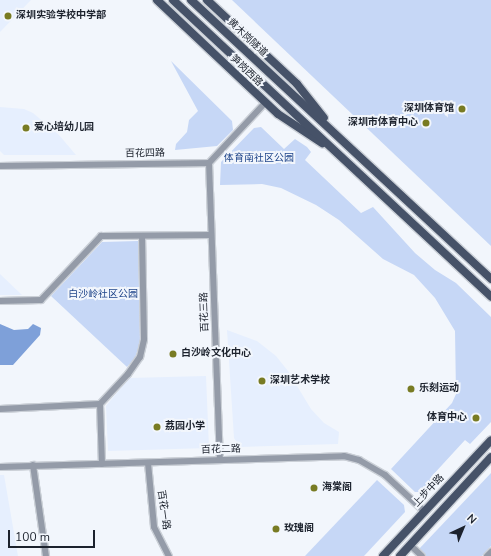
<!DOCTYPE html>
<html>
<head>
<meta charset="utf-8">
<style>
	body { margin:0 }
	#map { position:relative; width:491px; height:556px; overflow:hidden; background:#f2f6fc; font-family:"Nunito Sans","Noto Sans SC",sans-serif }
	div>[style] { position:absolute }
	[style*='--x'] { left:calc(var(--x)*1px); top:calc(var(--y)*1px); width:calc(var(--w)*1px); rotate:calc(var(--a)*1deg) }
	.built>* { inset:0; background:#e6effe }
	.green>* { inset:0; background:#c6d7f6 }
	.water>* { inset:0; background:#7ea0d9 }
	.roads { filter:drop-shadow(1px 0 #cbd0d7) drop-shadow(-1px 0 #cbd0d7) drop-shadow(0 1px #cbd0d7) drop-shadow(0 -1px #cbd0d7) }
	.minor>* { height:6px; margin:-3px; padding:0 3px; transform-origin:3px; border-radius:3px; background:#949ba8 }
	.major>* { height:8px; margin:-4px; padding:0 4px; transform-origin:4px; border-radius:4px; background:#465268 }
	.dots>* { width:11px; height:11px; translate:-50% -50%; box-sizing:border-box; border:2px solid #f2f6fc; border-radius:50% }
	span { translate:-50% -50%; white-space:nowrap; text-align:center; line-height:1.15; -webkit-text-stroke:4px #f2f6fc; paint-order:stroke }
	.poi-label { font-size:10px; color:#1c222d; font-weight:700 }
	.left { translate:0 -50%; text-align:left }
	.right { translate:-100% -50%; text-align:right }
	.street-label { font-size:10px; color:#1c222d }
	.park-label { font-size:10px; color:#1e4489 }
	.north { position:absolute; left:443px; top:508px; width:40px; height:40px; -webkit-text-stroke:3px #f2f6fc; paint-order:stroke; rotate:44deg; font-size:11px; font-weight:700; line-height:16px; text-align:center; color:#1c222d }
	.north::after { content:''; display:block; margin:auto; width:14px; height:18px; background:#1c222d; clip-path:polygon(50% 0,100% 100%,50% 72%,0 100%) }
	.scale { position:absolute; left:8px; top:530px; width:87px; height:18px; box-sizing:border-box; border:2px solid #1c222d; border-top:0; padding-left:5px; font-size:12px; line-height:14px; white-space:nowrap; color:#1c222d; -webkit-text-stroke:3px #f2f6fc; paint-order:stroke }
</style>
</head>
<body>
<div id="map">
	<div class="built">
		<i style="clip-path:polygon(0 0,31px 0,0 32px)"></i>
		<i style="clip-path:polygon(0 107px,24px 109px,33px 113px,59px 135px,76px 155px,4px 155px,0 151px)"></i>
		<i style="clip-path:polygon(0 274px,22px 295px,0 295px)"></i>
		<i style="clip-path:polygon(227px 330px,257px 341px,276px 356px,288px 371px,311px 409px,324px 423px,339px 432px,338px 444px,240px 447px,234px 438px)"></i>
		<i style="clip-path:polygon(206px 376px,209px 448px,108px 451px,106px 406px,129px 378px)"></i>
		<i style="clip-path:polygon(0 475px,4px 475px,18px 556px,0 556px)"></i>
	</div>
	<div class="green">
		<i style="clip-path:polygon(232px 0,491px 0,491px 246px)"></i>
		<i style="clip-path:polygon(171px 61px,232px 121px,233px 130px,217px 146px,175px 150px,176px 144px,187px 132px,189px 120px,198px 111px)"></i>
		<i style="clip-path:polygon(261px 127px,284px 149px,295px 139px,307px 147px,311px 152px,305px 160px,361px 213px,373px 207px,415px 253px,435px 270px,456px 283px,491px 317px,491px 422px,470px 444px,465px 440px,431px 477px,435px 480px,424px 492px,415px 492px,391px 469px,452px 403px,456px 394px,455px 331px,435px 298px,414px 275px,383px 259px,339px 220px,316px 205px,281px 188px,262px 184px,220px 185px,221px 162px,254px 128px)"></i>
		<i style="clip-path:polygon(138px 241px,140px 342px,135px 358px,127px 367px,51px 296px,102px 242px)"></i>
		<i style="clip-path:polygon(491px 473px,491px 546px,482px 556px,426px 556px,419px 549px)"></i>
		<i style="clip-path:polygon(377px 480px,404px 505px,405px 512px,364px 556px,305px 556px)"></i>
	</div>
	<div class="water">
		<i style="clip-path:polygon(0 324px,14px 330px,28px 329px,33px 324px,41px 328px,40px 335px,13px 365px,0 365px)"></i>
	</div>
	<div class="roads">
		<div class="minor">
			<i style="--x:209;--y:163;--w:297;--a:87.9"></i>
			<i style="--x:0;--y:166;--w:209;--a:-0.8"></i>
			<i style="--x:209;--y:163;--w:82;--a:-47"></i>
			<i style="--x:0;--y:301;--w:41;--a:-1.4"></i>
			<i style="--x:41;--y:300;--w:88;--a:-46.8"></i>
			<i style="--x:101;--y:236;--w:110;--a:-0.5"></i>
			<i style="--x:100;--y:404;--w:60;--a:88.1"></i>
			<i style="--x:0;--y:409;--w:100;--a:-2.9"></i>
			<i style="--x:100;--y:404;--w:41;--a:-47"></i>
			<i style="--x:128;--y:374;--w:21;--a:-55"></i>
			<i style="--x:140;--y:357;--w:18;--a:-77"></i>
			<i style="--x:144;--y:339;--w:103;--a:-91.1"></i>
			<i style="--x:148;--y:463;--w:64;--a:84.6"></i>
			<i style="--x:154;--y:527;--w:33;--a:63"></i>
			<i style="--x:33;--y:465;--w:92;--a:81.9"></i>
			<i style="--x:0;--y:467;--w:344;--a:-1.8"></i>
			<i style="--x:344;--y:456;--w:16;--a:15"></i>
			<i style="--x:359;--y:460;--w:30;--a:30"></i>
			<i style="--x:385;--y:475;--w:53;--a:42.7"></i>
			<i style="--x:410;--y:545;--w:16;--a:43"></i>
			<i style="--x:487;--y:556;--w:6;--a:-45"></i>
		</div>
		<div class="major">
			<i style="--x:157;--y:0;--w:166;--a:43.3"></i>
			<i style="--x:278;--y:114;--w:53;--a:33.4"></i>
			<i style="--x:173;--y:0;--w:435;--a:43"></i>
			<i style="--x:191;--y:0;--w:410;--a:42.9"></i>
			<i style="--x:207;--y:0;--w:123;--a:43"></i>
			<i style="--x:297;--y:84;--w:43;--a:51.5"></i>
			<i style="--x:383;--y:556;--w:158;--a:-47"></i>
			<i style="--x:400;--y:556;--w:134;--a:-47.4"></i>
		</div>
	</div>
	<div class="dots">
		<i style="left:8px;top:16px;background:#787b23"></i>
		<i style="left:462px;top:109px;background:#787b23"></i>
		<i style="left:426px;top:123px;background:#787b23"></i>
		<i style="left:26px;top:128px;background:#787b23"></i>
		<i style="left:173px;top:354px;background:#787b23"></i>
		<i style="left:262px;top:381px;background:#787b23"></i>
		<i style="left:411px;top:389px;background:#787b23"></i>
		<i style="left:476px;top:418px;background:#787b23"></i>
		<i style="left:157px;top:427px;background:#787b23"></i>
		<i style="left:314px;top:488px;background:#787b23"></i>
		<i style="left:276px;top:529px;background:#787b23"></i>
	</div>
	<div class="poi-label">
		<span class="left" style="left:16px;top:16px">深圳实验学校中学部</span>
		<span class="right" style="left:454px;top:109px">深圳体育馆</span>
		<span class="right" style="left:418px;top:123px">深圳市体育中心</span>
		<span class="left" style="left:34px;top:128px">爱心培幼儿园</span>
		<span class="left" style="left:181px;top:354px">白沙岭文化中心</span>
		<span class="left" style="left:270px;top:381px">深圳艺术学校</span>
		<span class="left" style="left:419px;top:389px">乐刻运动</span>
		<span class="right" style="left:467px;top:418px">体育中心</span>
		<span class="left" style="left:165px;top:427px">荔园小学</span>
		<span class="left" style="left:322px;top:488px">海棠阁</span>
		<span class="left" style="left:284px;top:529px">玫瑰阁</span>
	</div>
	<div class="street-label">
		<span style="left:247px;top:38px;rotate:43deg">黄木岗隧道</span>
		<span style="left:246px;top:71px;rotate:44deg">笋岗西路</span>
		<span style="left:145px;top:154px;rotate:-1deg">百花四路</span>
		<span style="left:205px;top:312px;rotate:-92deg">百花三路</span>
		<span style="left:221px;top:450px;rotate:-2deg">百花二路</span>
		<span style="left:429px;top:491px;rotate:-47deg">上步中路</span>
		<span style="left:163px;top:510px;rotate:82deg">百花一路</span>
	</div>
	<div class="park-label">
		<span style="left:259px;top:159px">体育南社区公园</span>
		<span style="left:103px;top:295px">白沙岭社区公园</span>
	</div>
	<div class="north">N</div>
	<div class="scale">100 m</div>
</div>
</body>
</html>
